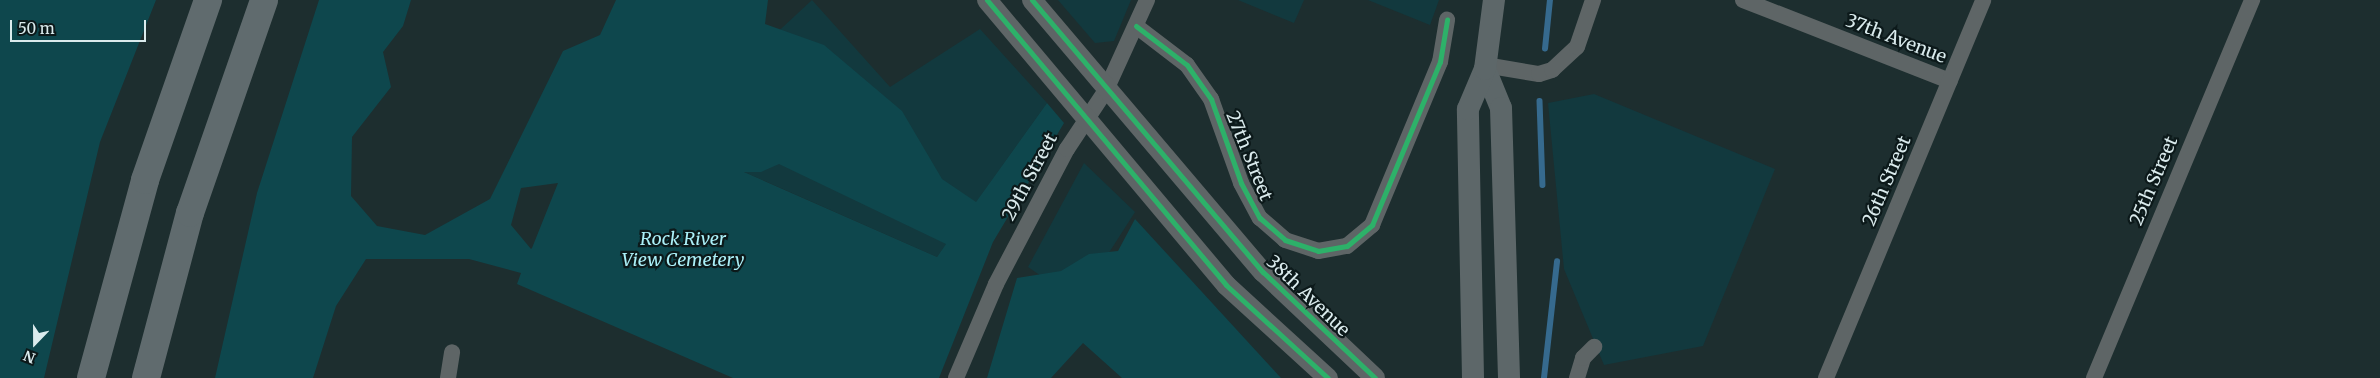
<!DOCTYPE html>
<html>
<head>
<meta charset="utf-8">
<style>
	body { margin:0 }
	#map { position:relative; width:2380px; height:378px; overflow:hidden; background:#1d2e2f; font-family:Merriweather,serif }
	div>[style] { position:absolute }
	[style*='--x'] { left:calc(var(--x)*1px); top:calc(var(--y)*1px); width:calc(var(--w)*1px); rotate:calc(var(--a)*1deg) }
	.built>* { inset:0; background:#12393e }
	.green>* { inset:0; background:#0e474d }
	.stream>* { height:5.5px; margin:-2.75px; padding:0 2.75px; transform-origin:2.75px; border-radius:2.75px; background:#366a8e }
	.minor>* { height:16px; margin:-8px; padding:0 8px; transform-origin:8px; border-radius:8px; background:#5e6566 }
	.tertiary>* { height:20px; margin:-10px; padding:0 10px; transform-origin:10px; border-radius:10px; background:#5e6566 }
	.secondary>* { height:22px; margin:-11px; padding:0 11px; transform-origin:11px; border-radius:11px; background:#5d6769 }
	.motorway>* { height:28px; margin:-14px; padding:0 14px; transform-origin:14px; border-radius:14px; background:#606b6e }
	.cycleway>* { height:5px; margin:-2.5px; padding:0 2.5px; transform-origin:2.5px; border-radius:2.5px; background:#2db169 }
	span { translate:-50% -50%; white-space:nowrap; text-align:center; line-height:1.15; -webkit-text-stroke:4.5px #0c191a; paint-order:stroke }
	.street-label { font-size:18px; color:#daebed }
	.park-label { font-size:18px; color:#abf0f8; font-style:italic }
	.north { position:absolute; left:10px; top:318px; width:50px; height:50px; -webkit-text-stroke:4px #0c191a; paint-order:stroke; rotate:202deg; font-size:14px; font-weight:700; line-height:20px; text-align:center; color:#daebed }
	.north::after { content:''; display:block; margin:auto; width:18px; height:22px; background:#daebed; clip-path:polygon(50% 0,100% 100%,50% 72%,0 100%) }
	.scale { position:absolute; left:10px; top:20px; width:136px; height:22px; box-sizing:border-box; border:2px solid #daebed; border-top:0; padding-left:6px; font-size:15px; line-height:18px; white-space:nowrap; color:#daebed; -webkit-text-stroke:4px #0c191a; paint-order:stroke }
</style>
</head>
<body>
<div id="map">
	<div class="built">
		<i style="clip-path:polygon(812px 0,890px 87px,980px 29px,1047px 103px,937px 257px,665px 137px)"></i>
		<i style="clip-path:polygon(1058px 0,1131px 0,1114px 41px,1095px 43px)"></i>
		<i style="clip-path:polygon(1238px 0,1304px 0,1294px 23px)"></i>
		<i style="clip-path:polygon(1368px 0,1439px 0,1430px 25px)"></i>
		<i style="clip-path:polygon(1594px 94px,1775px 169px,1703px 346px,1604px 365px,1564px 269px,1548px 103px)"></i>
		<i style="clip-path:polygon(1084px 163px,1135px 212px,1078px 301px,1028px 267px)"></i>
	</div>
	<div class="green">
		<i style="clip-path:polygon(0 0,156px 0,100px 142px,44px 378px,0 378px)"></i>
		<i style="clip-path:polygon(evenodd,319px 0,411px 0,403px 26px,383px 52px,391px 87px,352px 137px,351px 196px,377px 226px,425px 235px,490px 199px,563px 51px,600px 35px,616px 0,768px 0,765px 24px,824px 45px,902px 111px,942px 179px,976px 202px,1047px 103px,1064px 123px,993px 242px,939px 378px,733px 378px,517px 284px,521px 273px,469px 259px,366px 259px,336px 306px,313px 378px,215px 378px,257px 193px,319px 0,779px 164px,946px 244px,937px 257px,744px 172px,761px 172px,779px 164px,319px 0,558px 183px,532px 248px,531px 249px,511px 225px,521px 188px,558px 183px)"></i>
		<i style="clip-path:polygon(1135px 219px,1281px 378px,1122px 378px,1083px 343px,1051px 378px,987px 378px,1017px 278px,1061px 271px,1089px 254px,1118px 251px)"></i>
	</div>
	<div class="stream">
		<i style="--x:1545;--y:49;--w:49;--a:-84.2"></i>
		<i style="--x:1540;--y:101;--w:84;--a:88"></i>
		<i style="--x:1544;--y:378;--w:117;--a:-83.6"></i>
	</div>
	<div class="minor">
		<i style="--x:1743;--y:0;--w:222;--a:21.4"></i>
		<i style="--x:1136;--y:26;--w:64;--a:37.4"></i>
		<i style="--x:1187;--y:65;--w:42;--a:54.8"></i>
		<i style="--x:1211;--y:99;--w:89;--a:70.3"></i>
		<i style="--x:1241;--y:183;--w:40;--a:62"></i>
		<i style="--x:1260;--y:218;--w:33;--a:41"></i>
		<i style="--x:1285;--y:240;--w:35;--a:18"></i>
		<i style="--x:1318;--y:251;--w:29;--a:-10"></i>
		<i style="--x:1347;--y:246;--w:33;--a:-40"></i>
		<i style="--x:1372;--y:225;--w:177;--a:-67.4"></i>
		<i style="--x:1440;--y:62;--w:43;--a:-80.5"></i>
		<i style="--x:1485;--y:65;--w:55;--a:9.5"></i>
		<i style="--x:1539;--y:74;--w:14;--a:-17"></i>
		<i style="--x:1552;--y:70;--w:34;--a:-43"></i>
		<i style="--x:1577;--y:47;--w:50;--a:-71.2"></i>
		<i style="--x:448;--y:378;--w:26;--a:-81"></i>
		<i style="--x:956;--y:378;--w:102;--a:-66.9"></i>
		<i style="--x:996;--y:284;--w:153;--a:-62.3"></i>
		<i style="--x:1067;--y:149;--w:71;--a:-56.5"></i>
		<i style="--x:1106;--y:90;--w:99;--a:-65.5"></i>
		<i style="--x:1577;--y:378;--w:21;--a:-73"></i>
		<i style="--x:1583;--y:358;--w:16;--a:-45"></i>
		<i style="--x:1826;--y:378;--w:409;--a:-67.4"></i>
		<i style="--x:2094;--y:378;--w:410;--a:-67.3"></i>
	</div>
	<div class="tertiary">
		<i style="--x:987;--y:0;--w:372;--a:50"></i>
		<i style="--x:1226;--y:285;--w:138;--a:42.4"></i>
		<i style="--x:1032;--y:0;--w:357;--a:49.7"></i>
		<i style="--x:1263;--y:272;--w:154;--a:43.4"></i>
	</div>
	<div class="secondary">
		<i style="--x:1485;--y:69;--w:42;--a:67.7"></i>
		<i style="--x:1501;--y:108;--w:270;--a:88.3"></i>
		<i style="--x:1473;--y:378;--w:269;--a:-91.1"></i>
		<i style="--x:1468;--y:109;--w:43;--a:-67"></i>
		<i style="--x:1485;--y:69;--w:70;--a:-82.6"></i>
	</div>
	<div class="motorway">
		<i style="--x:91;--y:378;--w:205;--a:-74.7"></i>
		<i style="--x:145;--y:180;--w:191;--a:-70.7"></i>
		<i style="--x:146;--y:378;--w:171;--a:-75.1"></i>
		<i style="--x:190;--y:213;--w:225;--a:-70.8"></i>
	</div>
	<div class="cycleway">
		<i style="--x:987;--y:0;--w:372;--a:50"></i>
		<i style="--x:1226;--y:285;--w:138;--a:42.4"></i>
		<i style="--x:1032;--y:0;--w:357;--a:49.7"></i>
		<i style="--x:1263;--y:272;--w:154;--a:43.4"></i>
		<i style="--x:1136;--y:26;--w:64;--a:37.4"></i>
		<i style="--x:1187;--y:65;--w:42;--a:54.8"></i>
		<i style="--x:1211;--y:99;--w:89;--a:70.3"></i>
		<i style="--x:1241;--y:183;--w:40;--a:62"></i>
		<i style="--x:1260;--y:218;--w:33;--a:41"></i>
		<i style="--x:1285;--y:240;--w:35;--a:18"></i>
		<i style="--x:1318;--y:251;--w:29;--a:-10"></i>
		<i style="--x:1347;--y:246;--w:33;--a:-40"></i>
		<i style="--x:1372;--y:225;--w:177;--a:-67.4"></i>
		<i style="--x:1440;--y:62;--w:43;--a:-80.5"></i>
	</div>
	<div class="street-label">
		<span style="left:1896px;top:39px;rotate:21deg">37th Avenue</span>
		<span style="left:1249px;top:156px;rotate:68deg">27th Street</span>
		<span style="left:1030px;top:177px;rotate:-62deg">29th Street</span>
		<span style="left:1887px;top:181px;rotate:-67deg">26th Street</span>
		<span style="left:2154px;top:181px;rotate:-67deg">25th Street</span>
		<span style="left:1308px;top:296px;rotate:44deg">38th Avenue</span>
	</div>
	<div class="park-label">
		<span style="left:683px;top:250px">Rock River<br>View Cemetery</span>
	</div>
	<div class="north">N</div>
	<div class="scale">50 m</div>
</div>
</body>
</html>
